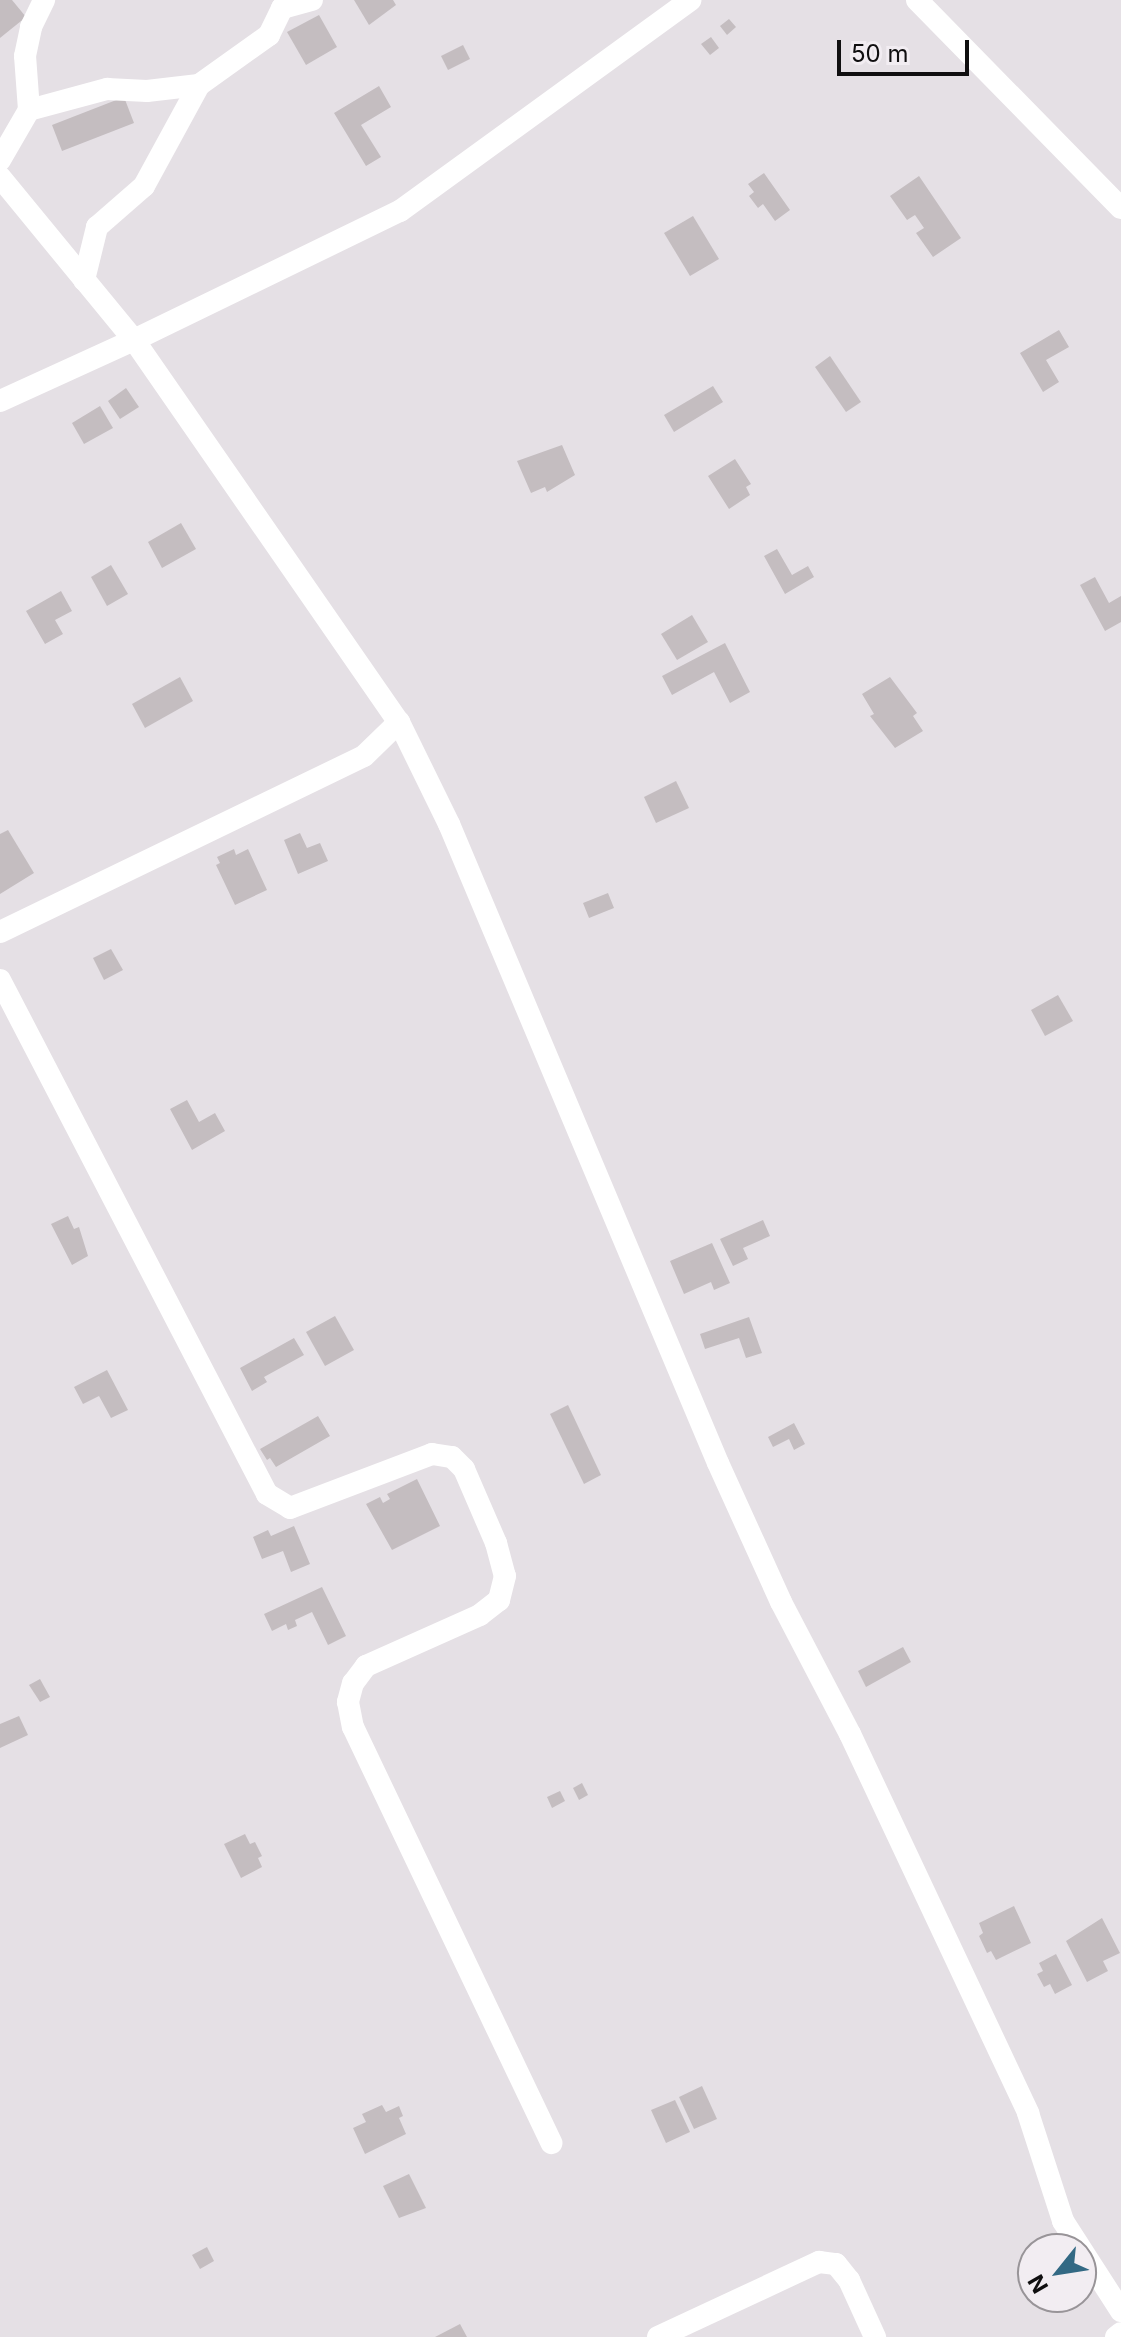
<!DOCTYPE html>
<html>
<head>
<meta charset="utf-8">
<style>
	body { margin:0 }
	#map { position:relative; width:1121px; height:2337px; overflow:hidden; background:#e5e0e5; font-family:Inter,sans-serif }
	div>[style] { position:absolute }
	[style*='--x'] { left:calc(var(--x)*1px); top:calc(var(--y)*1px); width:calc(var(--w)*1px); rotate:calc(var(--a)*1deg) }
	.building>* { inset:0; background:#c4bdc0 }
	.minor>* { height:22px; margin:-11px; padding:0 11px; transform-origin:11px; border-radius:11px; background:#fff }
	span { translate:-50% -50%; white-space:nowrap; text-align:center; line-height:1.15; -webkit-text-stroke:7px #f2edf2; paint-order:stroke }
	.north { position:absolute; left:1017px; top:2233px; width:80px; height:80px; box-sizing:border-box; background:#f2edf2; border:2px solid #989498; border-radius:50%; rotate:240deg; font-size:22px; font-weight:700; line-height:32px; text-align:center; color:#100f10 }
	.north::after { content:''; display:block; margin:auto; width:28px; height:36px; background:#336984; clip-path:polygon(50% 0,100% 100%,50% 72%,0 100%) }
	.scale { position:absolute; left:837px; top:40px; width:132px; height:36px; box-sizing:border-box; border:4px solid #100f10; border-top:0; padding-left:10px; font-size:24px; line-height:28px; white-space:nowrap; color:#100f10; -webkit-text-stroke:6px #f2edf2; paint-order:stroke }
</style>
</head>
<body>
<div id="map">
	<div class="building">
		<i style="clip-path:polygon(0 0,12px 0,26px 17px,0 38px)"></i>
		<i style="clip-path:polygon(354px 0,393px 0,396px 5px,369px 25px)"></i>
		<i style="clip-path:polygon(319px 15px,337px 47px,306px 65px,287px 32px)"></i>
		<i style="clip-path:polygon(729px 19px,736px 27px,727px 35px,720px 26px)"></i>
		<i style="clip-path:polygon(711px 37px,719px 48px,710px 55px,701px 44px)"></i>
		<i style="clip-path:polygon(463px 45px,470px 59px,448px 70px,441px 56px)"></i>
		<i style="clip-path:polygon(379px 86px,391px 107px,361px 125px,381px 157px,366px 166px,334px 113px)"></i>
		<i style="clip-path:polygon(124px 97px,134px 123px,62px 151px,52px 125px)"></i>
		<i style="clip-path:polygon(764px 173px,790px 210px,775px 221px,763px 204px,758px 208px,749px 196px,754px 192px,748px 184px)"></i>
		<i style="clip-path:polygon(919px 176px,961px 238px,933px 257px,916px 233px,924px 228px,915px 215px,907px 220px,890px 196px)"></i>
		<i style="clip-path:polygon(693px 216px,719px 259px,690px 276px,664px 233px)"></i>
		<i style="clip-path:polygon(1059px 330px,1069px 347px,1046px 360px,1059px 382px,1043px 392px,1020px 353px)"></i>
		<i style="clip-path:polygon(830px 356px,861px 402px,846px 412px,815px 367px)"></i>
		<i style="clip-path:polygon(713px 386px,723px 402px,674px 432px,664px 415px)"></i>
		<i style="clip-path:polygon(126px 388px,139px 407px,120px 419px,108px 401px)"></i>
		<i style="clip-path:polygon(100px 406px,113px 428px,84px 444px,72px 423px)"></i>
		<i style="clip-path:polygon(562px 445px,575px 475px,547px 492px,545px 487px,531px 493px,517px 461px)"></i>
		<i style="clip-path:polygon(735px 459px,751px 484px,746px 487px,750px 495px,729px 509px,708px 476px)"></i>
		<i style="clip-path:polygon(181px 523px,196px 549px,162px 568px,148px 542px)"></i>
		<i style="clip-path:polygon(777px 549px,792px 575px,808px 566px,814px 577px,785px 594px,764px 556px)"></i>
		<i style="clip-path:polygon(111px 565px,128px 594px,107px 606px,91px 577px)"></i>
		<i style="clip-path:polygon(1095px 577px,1109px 603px,1121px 596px,1121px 622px,1105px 631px,1080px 585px)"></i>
		<i style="clip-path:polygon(61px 591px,72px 611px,55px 620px,63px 634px,45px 644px,26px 611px)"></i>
		<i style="clip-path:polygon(692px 615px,708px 642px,677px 660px,661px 634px)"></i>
		<i style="clip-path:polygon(725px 643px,750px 692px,730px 703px,714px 672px,672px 695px,662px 676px)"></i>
		<i style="clip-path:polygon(180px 677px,193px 701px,145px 728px,132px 704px)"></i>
		<i style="clip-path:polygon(890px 677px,917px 713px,913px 716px,923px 731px,895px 748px,870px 716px,874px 714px,862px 694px)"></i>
		<i style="clip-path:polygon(676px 781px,689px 808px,656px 823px,644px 797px)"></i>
		<i style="clip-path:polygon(8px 830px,34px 873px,0 894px,0 834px)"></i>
		<i style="clip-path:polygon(300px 833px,307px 848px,320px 843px,328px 861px,298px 874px,284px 840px)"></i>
		<i style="clip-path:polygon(234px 849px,236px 855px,248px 849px,267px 890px,235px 905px,216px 865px,220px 863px,217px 857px)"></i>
		<i style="clip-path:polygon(608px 893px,614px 908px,589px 918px,583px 903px)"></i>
		<i style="clip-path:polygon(111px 949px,123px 970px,104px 980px,93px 958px)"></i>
		<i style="clip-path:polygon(1058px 995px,1073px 1021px,1045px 1036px,1031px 1010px)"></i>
		<i style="clip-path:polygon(187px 1100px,199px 1122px,215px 1113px,225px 1131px,192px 1150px,170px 1109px)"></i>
		<i style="clip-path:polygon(68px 1216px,74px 1229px,79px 1227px,88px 1256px,72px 1265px,51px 1224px)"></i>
		<i style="clip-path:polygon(763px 1220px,770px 1236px,743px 1248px,748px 1259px,733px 1266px,720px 1239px)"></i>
		<i style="clip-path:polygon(712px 1243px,730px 1283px,714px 1290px,711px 1282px,684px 1294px,670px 1261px)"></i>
		<i style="clip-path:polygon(335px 1316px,354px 1350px,325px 1366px,306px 1332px)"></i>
		<i style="clip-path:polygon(749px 1317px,762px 1353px,746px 1358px,739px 1338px,705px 1349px,700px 1334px)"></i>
		<i style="clip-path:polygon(294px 1338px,304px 1355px,264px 1377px,267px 1382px,252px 1391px,240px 1368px)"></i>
		<i style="clip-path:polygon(107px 1370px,128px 1410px,111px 1418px,99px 1396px,83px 1404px,74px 1387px)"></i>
		<i style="clip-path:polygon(568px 1405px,601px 1475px,584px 1484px,550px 1414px)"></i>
		<i style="clip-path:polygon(318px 1416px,330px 1436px,276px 1467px,270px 1458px,267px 1460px,260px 1449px)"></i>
		<i style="clip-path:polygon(794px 1423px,805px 1444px,794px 1450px,789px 1439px,773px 1447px,768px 1437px)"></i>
		<i style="clip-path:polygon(417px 1479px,440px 1526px,392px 1550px,366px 1504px,380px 1497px,383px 1503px,390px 1499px,387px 1494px)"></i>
		<i style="clip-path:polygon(294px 1526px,310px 1564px,291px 1572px,283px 1551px,262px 1559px,253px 1537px,268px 1530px,271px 1536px)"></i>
		<i style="clip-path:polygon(322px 1587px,346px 1636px,328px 1645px,312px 1612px,295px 1620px,297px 1626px,288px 1630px,286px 1624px,272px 1631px,264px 1614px)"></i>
		<i style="clip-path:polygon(903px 1647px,911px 1662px,866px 1687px,858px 1671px)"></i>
		<i style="clip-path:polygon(40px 1679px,50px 1697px,40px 1702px,29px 1685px)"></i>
		<i style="clip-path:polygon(19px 1716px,28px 1735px,0 1748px,0 1724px)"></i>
		<i style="clip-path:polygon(582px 1783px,588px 1795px,579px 1800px,573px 1788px)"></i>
		<i style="clip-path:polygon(560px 1791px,565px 1801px,552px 1808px,547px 1797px)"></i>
		<i style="clip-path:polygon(245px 1834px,250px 1844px,255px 1842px,262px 1856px,258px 1858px,262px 1867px,241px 1878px,224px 1844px)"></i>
		<i style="clip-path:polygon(1014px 1906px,1031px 1943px,996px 1960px,991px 1951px,987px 1953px,979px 1936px,983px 1933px,979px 1923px)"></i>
		<i style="clip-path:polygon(1102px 1918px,1120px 1953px,1103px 1961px,1108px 1971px,1087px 1982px,1066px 1941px)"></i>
		<i style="clip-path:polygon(1056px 1954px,1072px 1985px,1055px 1994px,1050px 1984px,1044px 1987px,1037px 1974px,1043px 1971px,1039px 1963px)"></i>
		<i style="clip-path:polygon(702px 2086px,717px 2119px,694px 2129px,679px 2097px)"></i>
		<i style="clip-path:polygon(675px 2100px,690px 2132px,666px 2143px,651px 2110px)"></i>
		<i style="clip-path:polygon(382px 2105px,386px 2112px,399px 2106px,403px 2116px,399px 2118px,406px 2134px,365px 2154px,353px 2128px,366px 2122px,362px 2114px)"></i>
		<i style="clip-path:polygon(409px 2174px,426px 2208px,399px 2218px,383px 2186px)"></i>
		<i style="clip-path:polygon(207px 2247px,214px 2261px,200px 2269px,192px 2255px)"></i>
		<i style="clip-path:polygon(460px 2324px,467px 2337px,435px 2337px)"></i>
	</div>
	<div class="minor">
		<i style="--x:917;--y:0;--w:291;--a:45.6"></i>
		<i style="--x:29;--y:110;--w:54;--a:-94.2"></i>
		<i style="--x:25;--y:56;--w:30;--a:-78"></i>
		<i style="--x:31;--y:27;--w:30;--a:-64"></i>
		<i style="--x:0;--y:160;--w:58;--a:-59.9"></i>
		<i style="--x:29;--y:110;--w:81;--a:-15.1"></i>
		<i style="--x:107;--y:89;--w:40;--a:2.9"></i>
		<i style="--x:147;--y:91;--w:52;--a:-6.6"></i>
		<i style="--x:0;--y:177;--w:211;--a:50.6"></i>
		<i style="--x:134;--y:340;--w:465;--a:55.3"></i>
		<i style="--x:399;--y:722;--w:114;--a:63.9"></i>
		<i style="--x:449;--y:824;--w:693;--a:67.17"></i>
		<i style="--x:718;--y:1463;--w:153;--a:65.6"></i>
		<i style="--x:781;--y:1602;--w:149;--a:62.4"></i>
		<i style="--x:850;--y:1734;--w:419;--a:64.8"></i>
		<i style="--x:1028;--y:2113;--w:114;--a:72"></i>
		<i style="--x:1063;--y:2221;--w:107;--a:57.2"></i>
		<i style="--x:84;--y:280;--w:55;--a:-76.2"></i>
		<i style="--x:97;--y:227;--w:62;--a:-41.1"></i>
		<i style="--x:144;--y:186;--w:115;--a:-61.4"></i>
		<i style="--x:199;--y:85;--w:86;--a:-35.5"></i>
		<i style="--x:269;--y:35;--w:30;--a:-64"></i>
		<i style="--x:282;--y:8;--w:31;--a:-15"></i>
		<i style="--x:0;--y:401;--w:147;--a:-24.5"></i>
		<i style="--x:134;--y:340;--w:296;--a:-25.9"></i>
		<i style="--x:400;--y:211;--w:359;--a:-36"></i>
		<i style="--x:0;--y:932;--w:404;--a:-25.8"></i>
		<i style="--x:364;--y:756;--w:49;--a:-44.2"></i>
		<i style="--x:0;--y:980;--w:579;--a:62.55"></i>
		<i style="--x:267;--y:1494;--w:27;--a:31"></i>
		<i style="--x:290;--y:1508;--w:152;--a:-20.8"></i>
		<i style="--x:432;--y:1454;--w:20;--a:9"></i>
		<i style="--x:452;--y:1457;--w:17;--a:45"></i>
		<i style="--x:464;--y:1469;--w:81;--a:66.6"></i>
		<i style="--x:496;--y:1543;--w:34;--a:75"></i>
		<i style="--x:505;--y:1576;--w:25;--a:104"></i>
		<i style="--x:499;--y:1600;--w:24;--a:142"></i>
		<i style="--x:480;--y:1615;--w:125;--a:155.9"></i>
		<i style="--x:366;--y:1666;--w:21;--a:127"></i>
		<i style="--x:353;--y:1683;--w:20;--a:105"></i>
		<i style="--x:348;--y:1702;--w:25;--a:79"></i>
		<i style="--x:353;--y:1727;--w:461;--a:64.5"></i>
		<i style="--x:658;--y:2337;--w:178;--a:-25"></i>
		<i style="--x:819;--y:2262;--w:17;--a:7"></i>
		<i style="--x:836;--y:2264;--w:21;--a:51"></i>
		<i style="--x:849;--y:2280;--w:63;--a:65.5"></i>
		<i style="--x:1116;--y:2337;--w:6;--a:-39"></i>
	</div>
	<div class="north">N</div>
	<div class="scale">50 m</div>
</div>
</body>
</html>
